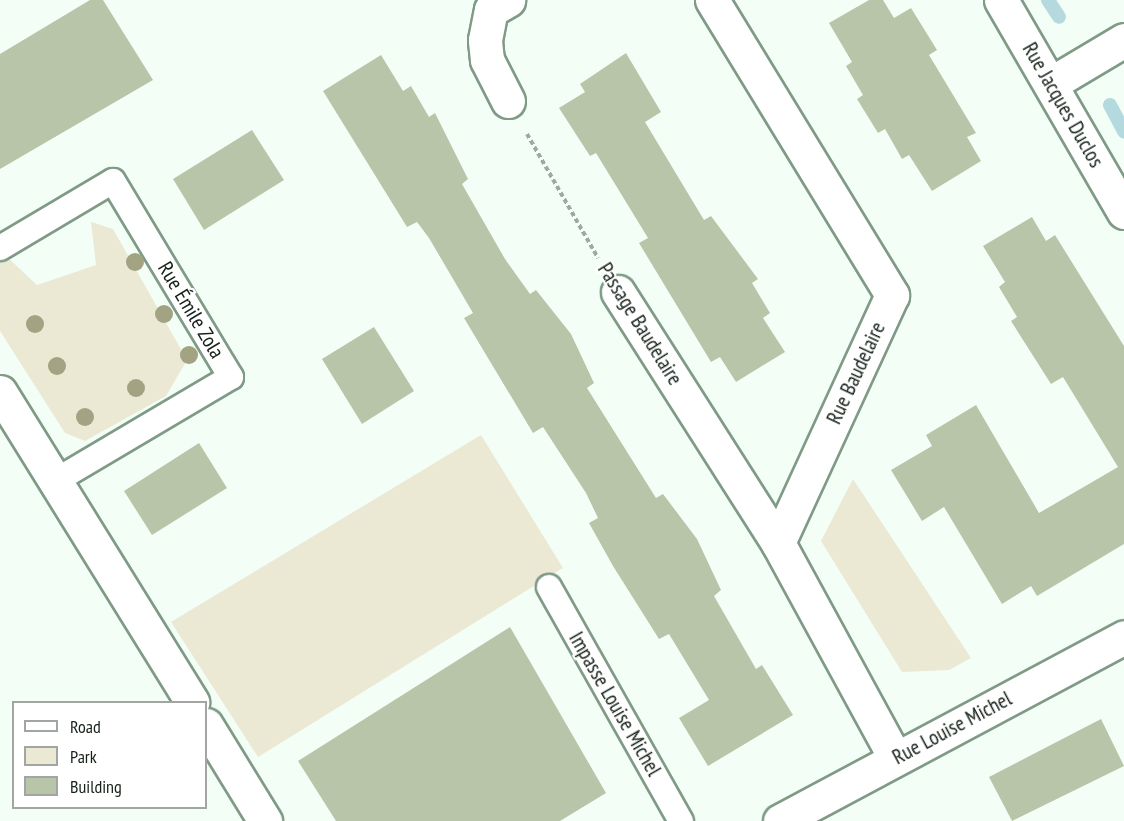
<!DOCTYPE html>
<html>
<head>
<meta charset="utf-8">
<style>
	body { margin:0 }
	#map { position:relative; width:1124px; height:821px; overflow:hidden; background:#f3fff6; font-family:"PT Sans Narrow",sans-serif }
	div>[style] { position:absolute }
	[style*='--x'] { left:calc(var(--x)*1px); top:calc(var(--y)*1px); width:calc(var(--w)*1px); rotate:calc(var(--a)*1deg) }
	.green>* { inset:0; background:#ebe8d4 }
	.stream>* { height:14px; margin:-7px; padding:0 7px; transform-origin:7px; border-radius:7px; background:#b4dadf }
	.building>* { inset:0; background:#b9c5a9 }
	.path>* { height:4px; margin-top:-2px; transform-origin:0; background:repeating-linear-gradient(90deg,#9ea9a1 0 4.5px,transparent 0 7.5px) }
	.roads { filter:drop-shadow(2px 0 #7f9a86) drop-shadow(-2px 0 #7f9a86) drop-shadow(0 2px #7f9a86) drop-shadow(0 -2px #7f9a86) }
	.lane>* { height:24px; margin:-12px; padding:0 12px; transform-origin:12px; border-radius:12px; background:#fff }
	.street>* { height:33px; margin:-16.5px; padding:0 16.5px; transform-origin:16.5px; border-radius:16.5px; background:#fff }
	.trees>* { width:18px; height:18px; margin:-9px; border-radius:50%; background:#a2a383 }
	span { translate:-50% -50%; white-space:nowrap; text-align:center; line-height:1.15; -webkit-text-stroke:4.5px #fff; paint-order:stroke }
	.street-label { font-size:21px; color:#162119 }
	.legend { position:absolute; left:12px; top:701px; width:195px; height:108px; box-sizing:border-box; background:#fff; border:2px solid #a2a6a3; margin:0; padding:8px 10px; list-style:none; font-size:18px; color:#162119 }
	.legend li { display:flex; align-items:center; gap:12px; height:30px }
	.legend b { width:30px; border:2px solid #a2a6a3 }
</style>
</head>
<body>
<div id="map">
	<div class="green">
		<i style="clip-path:polygon(91px 222px,113px 229px,187px 360px,166px 396px,85px 441px,65px 433px,0 331px,0 257px,5px 255px,37px 285px,96px 265px)"></i>
		<i style="clip-path:polygon(481px 435px,563px 568px,258px 757px,171px 622px)"></i>
		<i style="clip-path:polygon(853px 479px,971px 658px,949px 670px,902px 672px,821px 541px)"></i>
	</div>
	<div class="stream">
		<i style="--x:1048;--y:0;--w:20;--a:57"></i>
		<i style="--x:1110;--y:105;--w:30;--a:62"></i>
	</div>
	<div class="building">
		<i style="clip-path:polygon(90px 0,103px 0,153px 80px,0 169px,0 54px)"></i>
		<i style="clip-path:polygon(869px 0,883px 0,894px 18px,911px 8px,937px 50px,929px 55px,976px 133px,967px 137px,981px 161px,932px 191px,909px 155px,902px 159px,885px 129px,878px 133px,857px 99px,863px 95px,846px 66px,852px 62px,829px 23px)"></i>
		<i style="clip-path:polygon(626px 53px,661px 112px,645px 122px,704px 220px,711px 216px,758px 279px,752px 283px,770px 313px,763px 318px,785px 352px,736px 382px,720px 357px,711px 362px,639px 243px,648px 238px,596px 153px,590px 156px,559px 108px,585px 92px,580px 84px)"></i>
		<i style="clip-path:polygon(381px 55px,403px 91px,411px 86px,429px 117px,435px 113px,468px 179px,462px 184px,505px 259px,530px 294px,536px 290px,571px 334px,594px 383px,587px 388px,656px 498px,663px 494px,697px 539px,721px 590px,714px 596px,756px 669px,762px 665px,793px 715px,708px 766px,679px 718px,709px 700px,669px 634px,659px 639px,613px 566px,589px 523px,598px 518px,586px 493px,543px 427px,533px 433px,464px 318px,473px 313px,429px 238px,417px 222px,407px 227px,323px 91px)"></i>
		<i style="clip-path:polygon(252px 130px,284px 180px,204px 230px,173px 179px)"></i>
		<i style="clip-path:polygon(1032px 217px,1046px 241px,1055px 235px,1124px 346px,1124px 544px,1037px 596px,1031px 586px,1002px 604px,944px 507px,922px 521px,891px 470px,932px 446px,926px 435px,976px 405px,1039px 513px,1118px 467px,1063px 377px,1051px 384px,1011px 321px,1017px 317px,999px 287px,1005px 282px,983px 246px)"></i>
		<i style="clip-path:polygon(374px 327px,414px 391px,362px 424px,322px 359px)"></i>
		<i style="clip-path:polygon(199px 443px,227px 488px,152px 535px,124px 491px)"></i>
		<i style="clip-path:polygon(510px 627px,606px 793px,560px 821px,336px 821px,298px 761px)"></i>
		<i style="clip-path:polygon(1101px 719px,1124px 766px,1012px 821px,989px 777px)"></i>
	</div>
	<div class="path">
		<i style="--x:527;--y:134;--w:143;--a:60.2"></i>
	</div>
	<div class="roads">
		<div class="lane">
			<i style="--x:0;--y:248;--w:131;--a:-30.7"></i>
			<i style="--x:113;--y:181;--w:229;--a:59"></i>
			<i style="--x:231;--y:377;--w:204;--a:149.4"></i>
			<i style="--x:549;--y:587;--w:269;--a:60.6"></i>
		</div>
		<div class="street">
			<i style="--x:712;--y:0;--w:346;--a:58.6"></i>
			<i style="--x:892;--y:295;--w:273;--a:114.7"></i>
			<i style="--x:778;--y:543;--w:245;--a:61.4"></i>
			<i style="--x:1001;--y:0;--w:245;--a:59.9"></i>
			<i style="--x:1052;--y:83;--w:84;--a:-30.8"></i>
			<i style="--x:508;--y:101;--w:46;--a:-117.1"></i>
			<i style="--x:487;--y:60;--w:20;--a:-96"></i>
			<i style="--x:485;--y:40;--w:31;--a:-79"></i>
			<i style="--x:491;--y:10;--w:20;--a:-30"></i>
			<i style="--x:618;--y:292;--w:298;--a:57.5"></i>
			<i style="--x:0;--y:392;--w:365;--a:58.2"></i>
			<i style="--x:206;--y:725;--w:113;--a:58.4"></i>
			<i style="--x:780;--y:821;--w:390;--a:-28.1"></i>
		</div>
	</div>
	<div class="trees">
		<i style="left:135px;top:262px"></i>
		<i style="left:164px;top:314px"></i>
		<i style="left:35px;top:324px"></i>
		<i style="left:189px;top:355px"></i>
		<i style="left:57px;top:366px"></i>
		<i style="left:136px;top:388px"></i>
		<i style="left:85px;top:417px"></i>
	</div>
	<div class="street-label">
		<span style="left:1063px;top:105px;rotate:60deg">Rue Jacques Duclos</span>
		<span style="left:191px;top:310px;rotate:59deg">Rue Émile Zola</span>
		<span style="left:640px;top:324px;rotate:58deg">Passage Baudelaire</span>
		<span style="left:856px;top:373px;rotate:-65deg">Rue Baudelaire</span>
		<span style="left:615px;top:704px;rotate:60deg">Impasse Louise Michel</span>
		<span style="left:952px;top:728px;rotate:-28deg">Rue Louise Michel</span>
	</div>
	<ul class="legend">
	<li><b style="height:8px;background:#fff"></b>Road</li>
	<li><b style="height:16px;background:#ebe8d4"></b>Park</li>
	<li><b style="height:16px;background:#b9c5a9"></b>Building</li>
	</ul>
</div>
</body>
</html>
